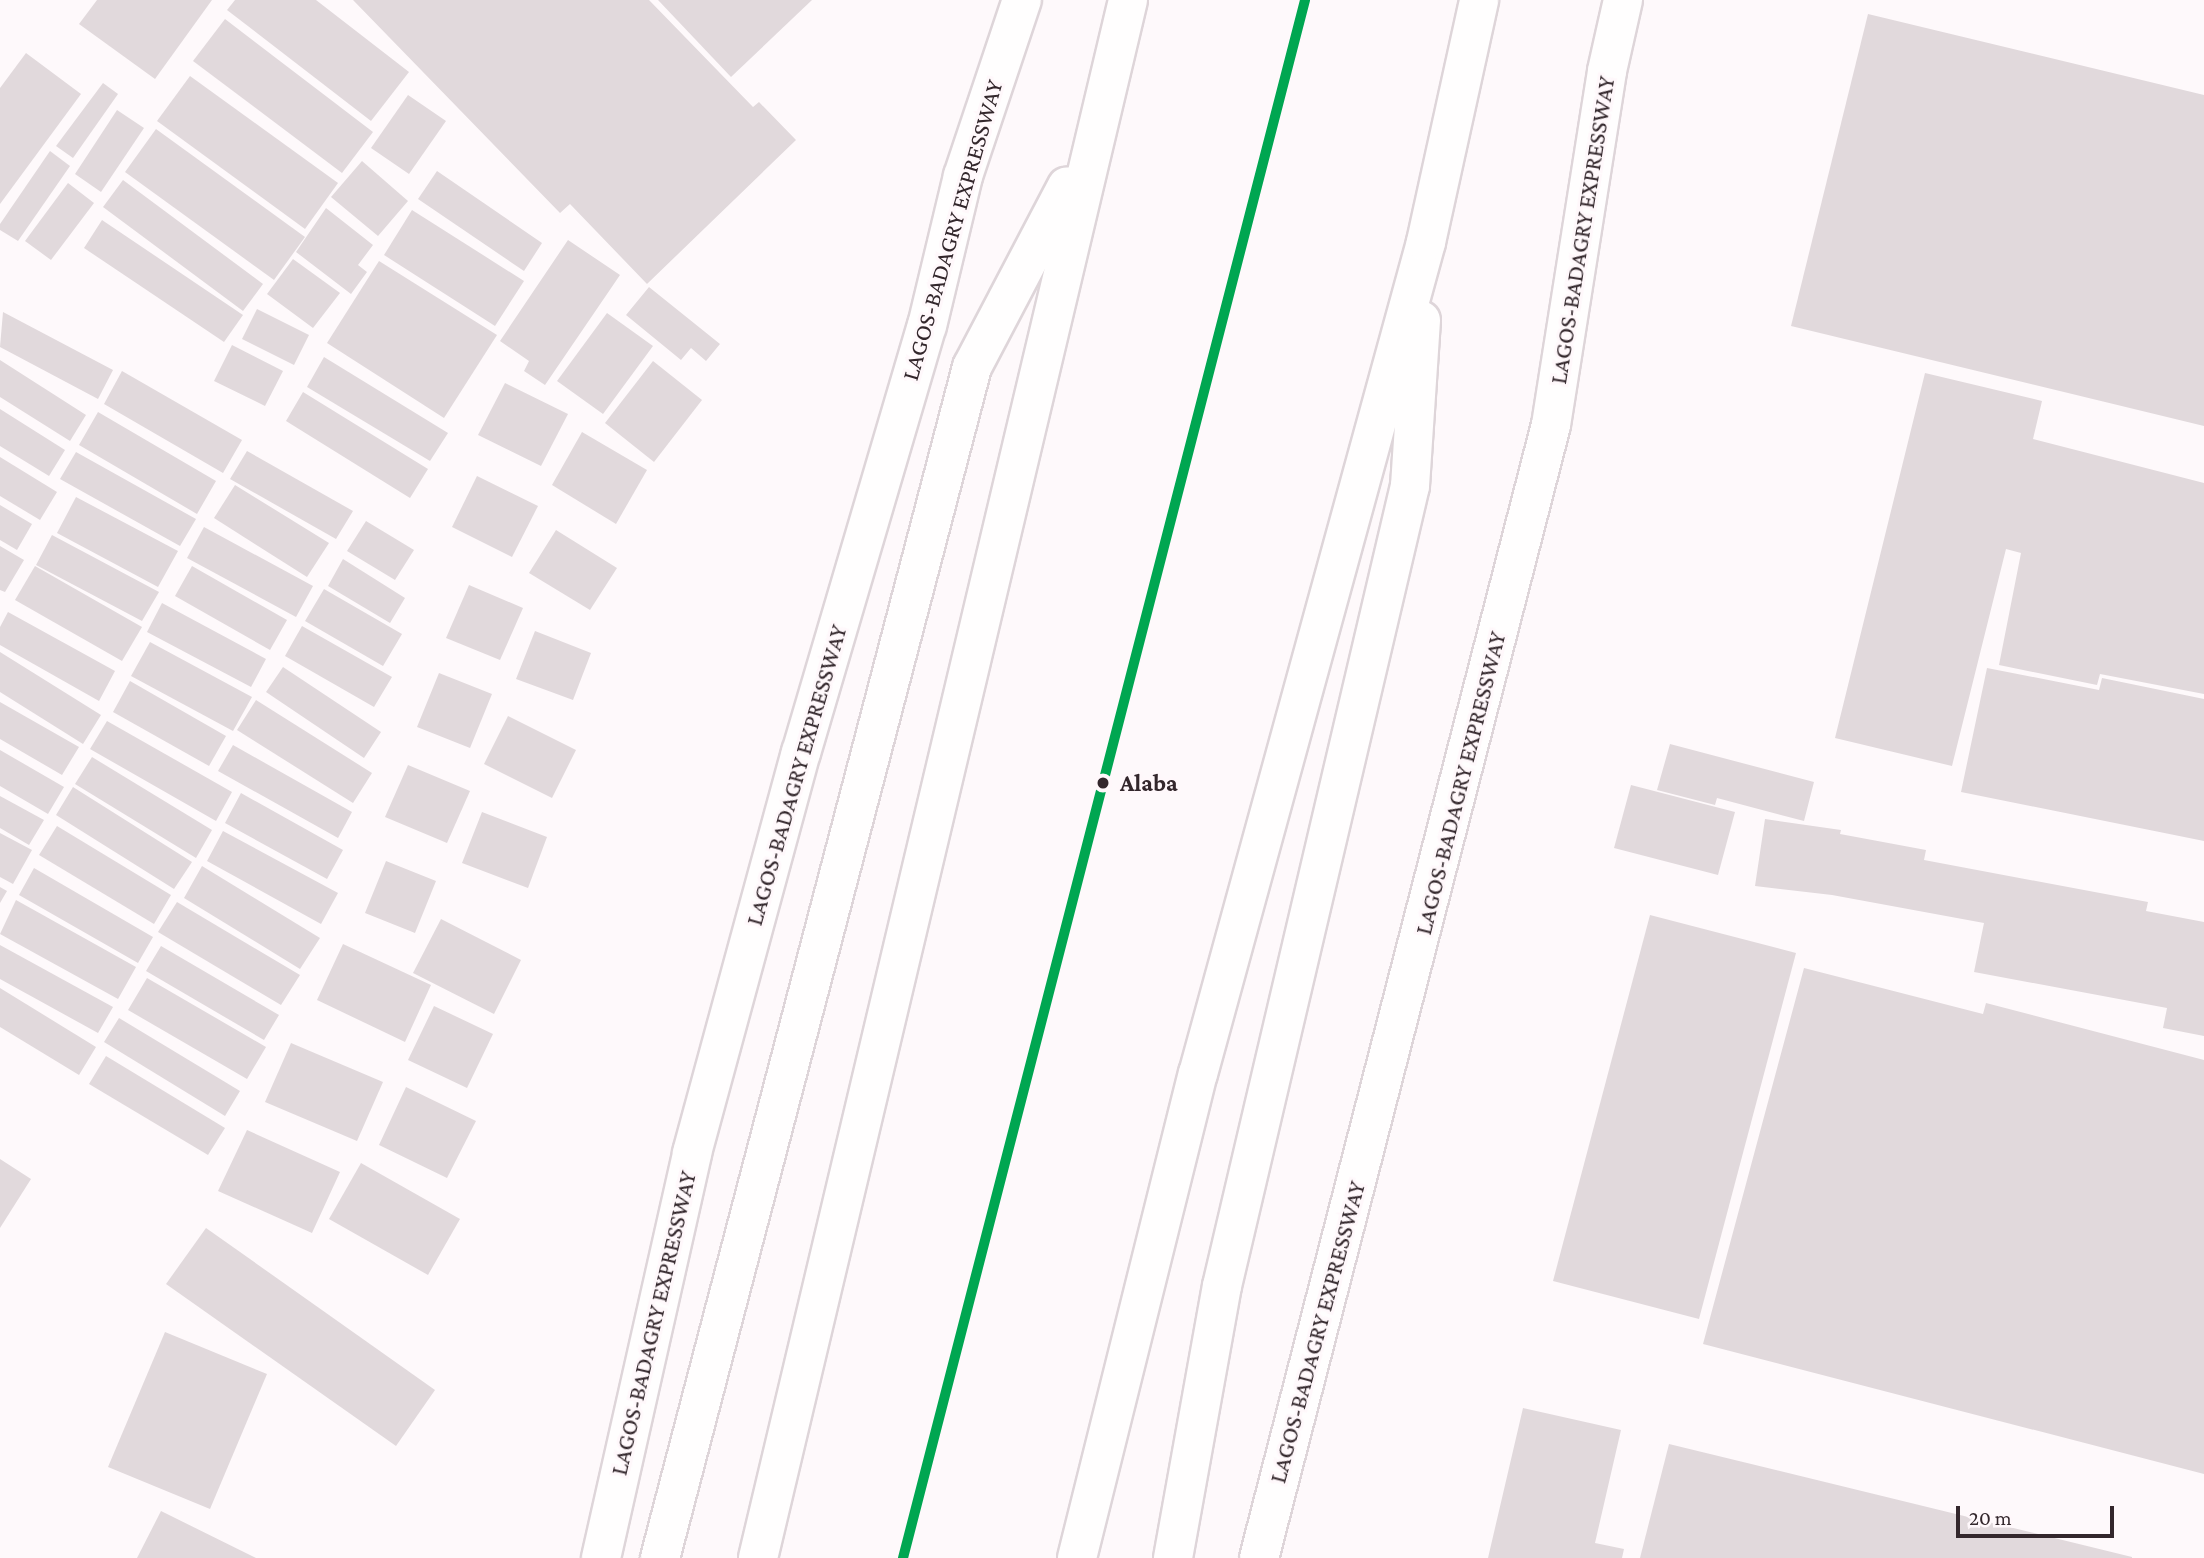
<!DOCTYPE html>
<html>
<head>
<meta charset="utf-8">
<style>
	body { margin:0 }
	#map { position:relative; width:2204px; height:1558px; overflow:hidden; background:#fef9fb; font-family:"Crimson Pro",serif }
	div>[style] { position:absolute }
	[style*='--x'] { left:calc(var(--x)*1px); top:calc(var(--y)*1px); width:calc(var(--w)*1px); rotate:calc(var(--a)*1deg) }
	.building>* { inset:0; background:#e1d9dc }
	.roads { filter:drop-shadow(2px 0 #ded5d9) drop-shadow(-2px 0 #ded5d9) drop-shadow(0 2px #ded5d9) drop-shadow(0 -2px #ded5d9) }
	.primary>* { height:38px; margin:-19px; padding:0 19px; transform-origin:19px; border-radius:19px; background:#fffefe }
	.highway>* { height:38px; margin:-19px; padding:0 19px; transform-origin:19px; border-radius:19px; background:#fffefe }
	.metro-1>* { height:10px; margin:-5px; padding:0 5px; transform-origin:5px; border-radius:5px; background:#00a651 }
	.dots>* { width:19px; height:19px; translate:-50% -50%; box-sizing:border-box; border:4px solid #fff8fb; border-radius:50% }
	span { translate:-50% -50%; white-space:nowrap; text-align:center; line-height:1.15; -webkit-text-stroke:6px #fff8fb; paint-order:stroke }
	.street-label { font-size:24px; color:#33272c }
	.stop-label { font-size:24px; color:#33272c; font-weight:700 }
	.left { translate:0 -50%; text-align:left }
	.scale { position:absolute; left:1956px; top:1506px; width:158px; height:32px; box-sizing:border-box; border:4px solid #33272c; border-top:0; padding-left:9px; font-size:21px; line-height:24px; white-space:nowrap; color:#33272c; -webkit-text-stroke:5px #fff8fb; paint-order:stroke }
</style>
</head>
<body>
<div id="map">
	<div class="building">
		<i style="clip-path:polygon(97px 0,212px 0,155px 79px,79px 24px)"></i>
		<i style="clip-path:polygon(235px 0,316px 0,409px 72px,371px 121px,227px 10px)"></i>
		<i style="clip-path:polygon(353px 0,649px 0,753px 107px,759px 102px,796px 140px,647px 284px,570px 204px,560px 213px)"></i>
		<i style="clip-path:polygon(658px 0,812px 0,731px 77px)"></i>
		<i style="clip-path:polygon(1868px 14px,2204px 95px,2204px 426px,1791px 326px)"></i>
		<i style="clip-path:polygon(225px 19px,373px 132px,342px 173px,193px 61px)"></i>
		<i style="clip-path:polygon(26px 53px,81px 94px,0 204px,0 88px)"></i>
		<i style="clip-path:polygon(190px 76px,338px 183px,305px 229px,157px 121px)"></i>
		<i style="clip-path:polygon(103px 83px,118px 94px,73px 158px,56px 146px)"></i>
		<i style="clip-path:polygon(408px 95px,446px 121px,409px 174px,371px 148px)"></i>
		<i style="clip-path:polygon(117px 110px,144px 128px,101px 192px,75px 174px)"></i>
		<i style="clip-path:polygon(156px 129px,305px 237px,274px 280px,125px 172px)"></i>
		<i style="clip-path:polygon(50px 151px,70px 166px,18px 241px,0 230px,0 224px)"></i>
		<i style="clip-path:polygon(362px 161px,408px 201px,378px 236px,331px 197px)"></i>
		<i style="clip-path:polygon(437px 171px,542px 243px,524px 271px,418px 199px)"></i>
		<i style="clip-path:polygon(123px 180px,263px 284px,243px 311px,103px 207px)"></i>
		<i style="clip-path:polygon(68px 183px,94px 203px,51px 260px,25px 241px)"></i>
		<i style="clip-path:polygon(326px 208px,373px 245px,358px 265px,367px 272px,351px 294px,296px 252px)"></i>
		<i style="clip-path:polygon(412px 210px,524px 281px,495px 326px,384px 255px)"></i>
		<i style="clip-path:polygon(102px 220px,243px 315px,224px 342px,84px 248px)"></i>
		<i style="clip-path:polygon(568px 240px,620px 275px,545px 385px,524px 371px,529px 361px,500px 341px)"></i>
		<i style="clip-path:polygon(293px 259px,340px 293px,313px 328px,267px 294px)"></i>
		<i style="clip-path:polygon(379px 261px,497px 335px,444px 418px,327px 343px)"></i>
		<i style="clip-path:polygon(649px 287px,720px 344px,706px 361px,691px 348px,681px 360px,626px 315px)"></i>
		<i style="clip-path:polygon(257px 309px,309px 335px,294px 365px,242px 339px)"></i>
		<i style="clip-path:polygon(3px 312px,113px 370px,98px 399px,0 347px)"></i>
		<i style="clip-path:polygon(607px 313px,653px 346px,603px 414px,557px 381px)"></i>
		<i style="clip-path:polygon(232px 345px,283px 371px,265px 406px,214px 381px)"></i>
		<i style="clip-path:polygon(324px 357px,448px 433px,430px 461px,307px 387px)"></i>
		<i style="clip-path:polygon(0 360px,86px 415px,70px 441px,0 397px)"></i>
		<i style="clip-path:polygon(653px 361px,702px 400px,654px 462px,605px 423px)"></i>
		<i style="clip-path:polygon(122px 371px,242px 440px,223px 473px,104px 404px)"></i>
		<i style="clip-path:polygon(1925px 373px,2042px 401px,2033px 439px,2204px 483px,2204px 694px,2100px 674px,2097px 685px,1999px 665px,2021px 553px,2006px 549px,1952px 766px,1835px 738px)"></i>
		<i style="clip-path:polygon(505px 383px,568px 414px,541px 466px,478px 435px)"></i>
		<i style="clip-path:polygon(303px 392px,428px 469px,410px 498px,286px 421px)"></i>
		<i style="clip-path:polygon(0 409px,65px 450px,49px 476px,0 446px)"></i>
		<i style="clip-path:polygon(98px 412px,216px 481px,197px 514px,79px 445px)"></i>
		<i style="clip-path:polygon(582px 432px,647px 470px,616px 524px,552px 485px)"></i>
		<i style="clip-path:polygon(247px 451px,353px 511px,336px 539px,230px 479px)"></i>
		<i style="clip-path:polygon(76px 452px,196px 519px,180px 546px,60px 479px)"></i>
		<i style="clip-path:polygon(0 457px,57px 492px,40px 520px,0 496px)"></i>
		<i style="clip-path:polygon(477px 476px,538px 506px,512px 557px,452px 527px)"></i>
		<i style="clip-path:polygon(235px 485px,329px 543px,307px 577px,214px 518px)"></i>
		<i style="clip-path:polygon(76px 497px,178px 551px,158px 587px,57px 533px)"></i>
		<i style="clip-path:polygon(0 505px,32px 524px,17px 550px,0 540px)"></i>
		<i style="clip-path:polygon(366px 521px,414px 550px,395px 580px,347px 551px)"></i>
		<i style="clip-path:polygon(204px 527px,313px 586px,296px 617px,187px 558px)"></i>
		<i style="clip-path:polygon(556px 530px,617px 568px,590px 610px,529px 573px)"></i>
		<i style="clip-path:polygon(52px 535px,159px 592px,142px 621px,36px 565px)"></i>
		<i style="clip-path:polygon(0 546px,24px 560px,5px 592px,0 590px)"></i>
		<i style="clip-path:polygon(343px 559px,405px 598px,390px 623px,328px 586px)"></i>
		<i style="clip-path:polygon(35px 566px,142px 627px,122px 661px,15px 600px)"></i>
		<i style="clip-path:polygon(192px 566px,287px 620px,270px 650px,175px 596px)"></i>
		<i style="clip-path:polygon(469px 585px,523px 608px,500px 660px,446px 638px)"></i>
		<i style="clip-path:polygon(324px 589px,402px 634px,383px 666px,305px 621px)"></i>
		<i style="clip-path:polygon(162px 603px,266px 659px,251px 687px,147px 632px)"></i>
		<i style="clip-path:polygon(8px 612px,115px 671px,99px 701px,0 645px,0 627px)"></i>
		<i style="clip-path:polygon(302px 626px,392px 677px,374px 707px,285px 656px)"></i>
		<i style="clip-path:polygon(535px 631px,591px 653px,573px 700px,516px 679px)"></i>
		<i style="clip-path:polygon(150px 642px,252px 697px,233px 731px,131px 676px)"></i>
		<i style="clip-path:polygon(0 652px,101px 715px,83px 744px,0 692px)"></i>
		<i style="clip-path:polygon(283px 667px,381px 732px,364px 758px,266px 692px)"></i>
		<i style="clip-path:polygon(1987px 668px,2099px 690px,2102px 678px,2204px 699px,2204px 841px,1961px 792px)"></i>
		<i style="clip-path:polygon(439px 673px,492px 694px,470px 748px,417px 727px)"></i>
		<i style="clip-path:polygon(130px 681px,226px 736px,209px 766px,113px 712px)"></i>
		<i style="clip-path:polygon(256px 700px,372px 773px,353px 803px,237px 730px)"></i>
		<i style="clip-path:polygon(0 702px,79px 747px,62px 775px,0 739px)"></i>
		<i style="clip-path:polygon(508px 716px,576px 750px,552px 798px,484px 764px)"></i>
		<i style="clip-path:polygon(107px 721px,232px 792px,216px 821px,90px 749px)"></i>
		<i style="clip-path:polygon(1670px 744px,1814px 782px,1804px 821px,1717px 798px,1715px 805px,1657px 790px)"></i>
		<i style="clip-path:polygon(233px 745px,352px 812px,338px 838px,218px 771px)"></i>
		<i style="clip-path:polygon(0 750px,64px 787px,48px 814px,0 786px)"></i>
		<i style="clip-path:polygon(92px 757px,212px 830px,196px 858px,75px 784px)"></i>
		<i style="clip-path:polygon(408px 765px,470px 791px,447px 843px,385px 817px)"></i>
		<i style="clip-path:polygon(1631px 785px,1735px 812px,1718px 875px,1614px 848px)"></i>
		<i style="clip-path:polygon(73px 787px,192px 862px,174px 889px,56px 815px)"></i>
		<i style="clip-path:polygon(241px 793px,343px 850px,327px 879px,225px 823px)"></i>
		<i style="clip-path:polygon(0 796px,44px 820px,29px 845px,0 828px)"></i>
		<i style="clip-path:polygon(482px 812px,547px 837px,528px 888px,462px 863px)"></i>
		<i style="clip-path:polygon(1765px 819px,1841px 830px,1840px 834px,1926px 850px,1924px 860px,2148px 902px,2146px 911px,2204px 922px,2204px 1036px,2163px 1028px,2167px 1008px,1974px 972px,1984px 923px,1832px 895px,1755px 886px)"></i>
		<i style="clip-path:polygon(57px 826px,171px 895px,154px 924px,39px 855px)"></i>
		<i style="clip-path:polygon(223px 831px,338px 893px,321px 924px,207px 861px)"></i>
		<i style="clip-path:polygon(0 833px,32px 850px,13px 884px,0 877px)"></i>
		<i style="clip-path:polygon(386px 861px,436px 881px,415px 933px,365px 913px)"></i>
		<i style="clip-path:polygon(202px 866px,320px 938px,300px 969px,184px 898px)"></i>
		<i style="clip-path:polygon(34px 868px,153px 937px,138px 963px,19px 895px)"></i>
		<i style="clip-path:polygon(0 887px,7px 891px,0 903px)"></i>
		<i style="clip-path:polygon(16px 900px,136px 967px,118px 999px,0 934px)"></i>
		<i style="clip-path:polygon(177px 902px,300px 975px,281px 1005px,158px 932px)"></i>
		<i style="clip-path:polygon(1650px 915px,1796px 953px,1699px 1319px,1553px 1281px)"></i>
		<i style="clip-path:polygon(441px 919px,521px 960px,494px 1014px,413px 973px)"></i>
		<i style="clip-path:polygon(343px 944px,431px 985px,405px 1042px,317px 1000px)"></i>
		<i style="clip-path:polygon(0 945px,113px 1007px,98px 1033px,0 979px)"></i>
		<i style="clip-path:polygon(161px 946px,279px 1015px,264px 1040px,146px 971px)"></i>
		<i style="clip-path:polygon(1804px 968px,1983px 1014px,1986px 1003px,2204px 1060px,2204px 1474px,1703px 1344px)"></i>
		<i style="clip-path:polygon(147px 978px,266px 1047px,247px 1079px,128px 1010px)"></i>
		<i style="clip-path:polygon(0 988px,96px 1047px,79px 1075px,0 1027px)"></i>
		<i style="clip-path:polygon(434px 1006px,493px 1034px,467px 1088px,408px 1060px)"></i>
		<i style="clip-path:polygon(119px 1018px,240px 1091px,225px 1116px,104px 1042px)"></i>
		<i style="clip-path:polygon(291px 1043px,383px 1082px,357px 1141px,265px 1102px)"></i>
		<i style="clip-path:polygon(106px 1056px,225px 1128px,208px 1155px,89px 1084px)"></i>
		<i style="clip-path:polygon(406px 1087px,476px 1121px,447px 1178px,379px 1145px)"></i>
		<i style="clip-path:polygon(247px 1130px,340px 1172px,312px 1233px,218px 1191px)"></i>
		<i style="clip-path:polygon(0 1159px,31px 1179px,0 1228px)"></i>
		<i style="clip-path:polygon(361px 1163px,460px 1219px,428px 1275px,329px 1219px)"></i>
		<i style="clip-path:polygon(206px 1228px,435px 1390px,396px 1446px,166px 1284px)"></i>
		<i style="clip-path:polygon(165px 1332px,267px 1374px,210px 1509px,108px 1467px)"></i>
		<i style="clip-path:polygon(1523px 1408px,1621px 1430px,1595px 1543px,1624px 1549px,1622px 1558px,1488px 1558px)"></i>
		<i style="clip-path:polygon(1669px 1444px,2132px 1557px,2132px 1558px,1640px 1558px)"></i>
		<i style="clip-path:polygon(161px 1511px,256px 1558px,137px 1558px)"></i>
	</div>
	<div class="roads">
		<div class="primary">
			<i style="--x:601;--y:1558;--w:415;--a:-77.3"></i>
			<i style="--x:692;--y:1153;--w:415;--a:-74.8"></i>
			<i style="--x:801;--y:753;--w:445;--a:-73.6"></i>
			<i style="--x:927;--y:326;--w:154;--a:-76.5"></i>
			<i style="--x:963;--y:176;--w:186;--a:-71.5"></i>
			<i style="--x:1259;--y:1558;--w:1170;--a:-75.55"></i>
			<i style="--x:1551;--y:425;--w:358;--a:-81"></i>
			<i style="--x:1607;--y:71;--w:73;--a:-77.3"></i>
		</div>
		<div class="highway">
			<i style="--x:660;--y:1558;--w:1231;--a:-75.32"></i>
			<i style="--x:972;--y:367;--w:204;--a:-62.3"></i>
			<i style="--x:758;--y:1558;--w:1601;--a:-76.64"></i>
			<i style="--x:1077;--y:1558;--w:499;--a:-76"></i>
			<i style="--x:1198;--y:1074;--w:863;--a:-74.67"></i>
			<i style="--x:1426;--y:242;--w:248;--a:-77.6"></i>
			<i style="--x:1173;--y:1558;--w:276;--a:-79.8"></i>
			<i style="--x:1222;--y:1286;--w:822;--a:-76.78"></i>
			<i style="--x:1410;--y:486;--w:166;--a:-86.2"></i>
		</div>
	</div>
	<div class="metro-1">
		<i style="--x:903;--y:1558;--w:1609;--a:-75.53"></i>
	</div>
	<div class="dots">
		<i style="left:1103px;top:783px;background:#33272c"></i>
	</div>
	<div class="street-label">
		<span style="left:952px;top:230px;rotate:-74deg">LAGOS-BADAGRY EXPRESSWAY</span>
		<span style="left:1582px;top:230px;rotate:-81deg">LAGOS-BADAGRY EXPRESSWAY</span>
		<span style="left:796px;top:775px;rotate:-74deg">LAGOS-BADAGRY EXPRESSWAY</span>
		<span style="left:1460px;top:783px;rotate:-76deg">LAGOS-BADAGRY EXPRESSWAY</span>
		<span style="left:653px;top:1323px;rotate:-77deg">LAGOS-BADAGRY EXPRESSWAY</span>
		<span style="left:1317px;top:1332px;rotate:-75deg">LAGOS-BADAGRY EXPRESSWAY</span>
	</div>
	<div class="stop-label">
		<span class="left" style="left:1120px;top:783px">Alaba</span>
	</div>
	<div class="scale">20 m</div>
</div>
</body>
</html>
